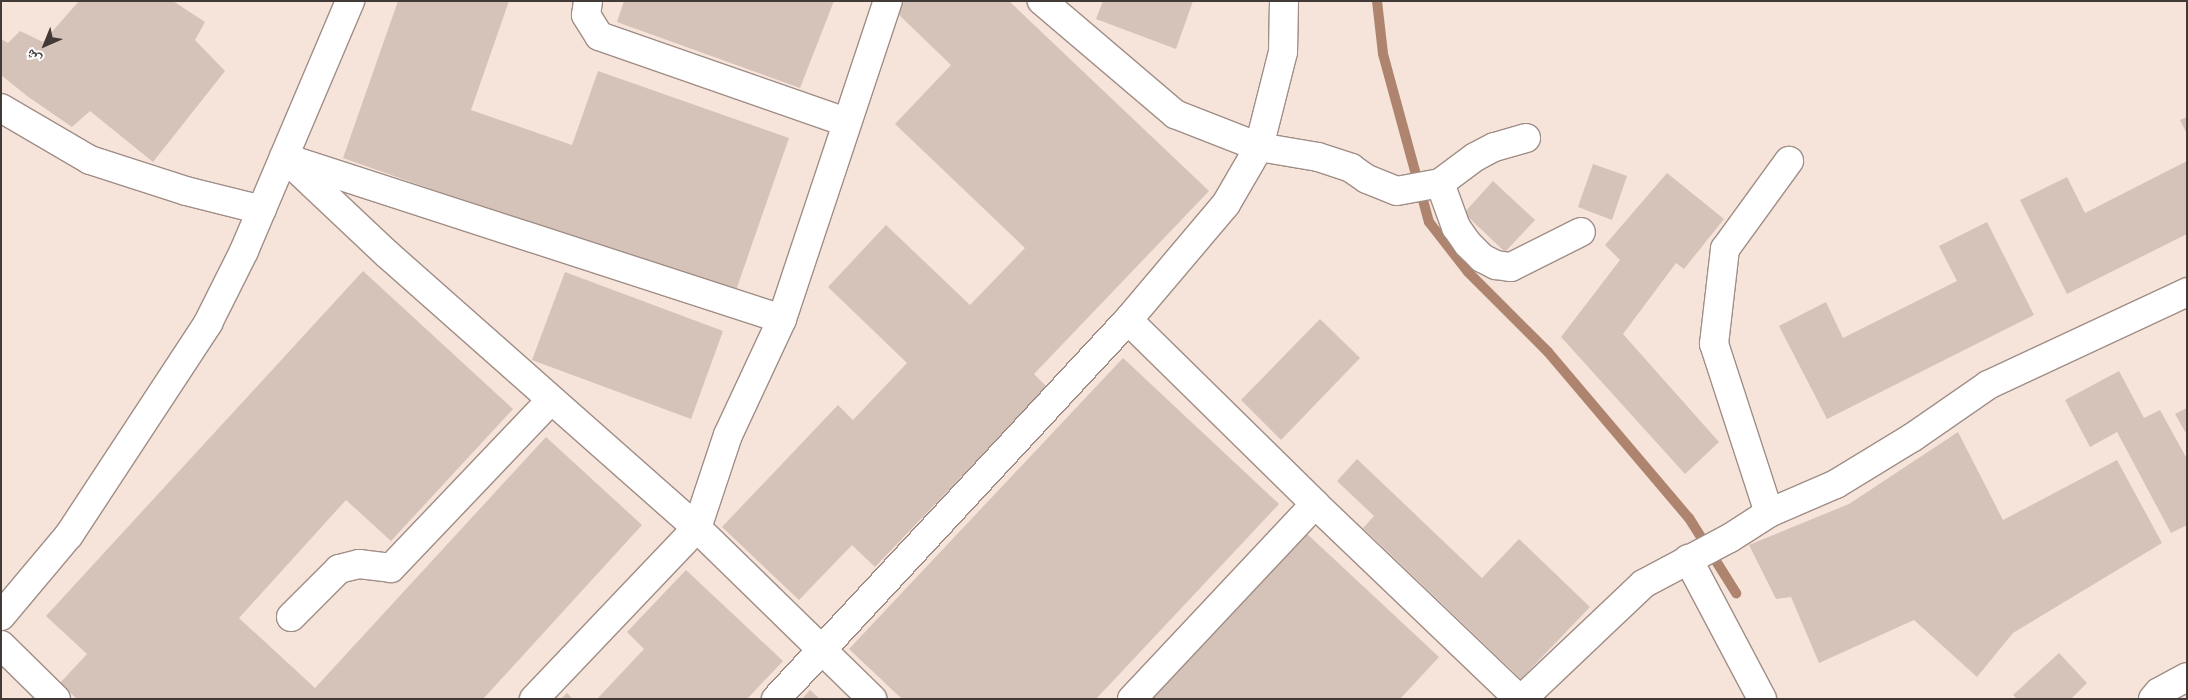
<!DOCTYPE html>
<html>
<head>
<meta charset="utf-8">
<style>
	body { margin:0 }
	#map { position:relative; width:2188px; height:700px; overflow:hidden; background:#f6e3da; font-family:Georgia,"Noto Naskh Arabic",serif }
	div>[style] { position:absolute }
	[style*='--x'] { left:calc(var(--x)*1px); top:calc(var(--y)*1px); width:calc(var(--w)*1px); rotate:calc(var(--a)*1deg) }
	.stream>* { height:10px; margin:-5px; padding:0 5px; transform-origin:5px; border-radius:5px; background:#ae846f }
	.building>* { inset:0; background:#d5c3ba }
	.roads { filter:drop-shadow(1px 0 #a08e86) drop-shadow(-1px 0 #a08e86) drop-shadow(0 1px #a08e86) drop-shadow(0 -1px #a08e86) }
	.minor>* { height:28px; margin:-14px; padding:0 14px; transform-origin:14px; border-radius:14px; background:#fff }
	span { translate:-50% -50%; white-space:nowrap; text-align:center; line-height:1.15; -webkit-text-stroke:4.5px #fff; paint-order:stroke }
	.frame { position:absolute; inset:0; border:2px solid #423a37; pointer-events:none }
	.north { position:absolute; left:20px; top:20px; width:50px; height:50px; -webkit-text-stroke:4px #fff; paint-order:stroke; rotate:224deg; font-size:14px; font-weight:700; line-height:20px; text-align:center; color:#423a37 }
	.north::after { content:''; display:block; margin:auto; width:18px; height:22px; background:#423a37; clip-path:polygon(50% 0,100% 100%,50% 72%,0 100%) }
</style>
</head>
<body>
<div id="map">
	<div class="stream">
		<i style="--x:1377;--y:1;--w:53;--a:83.5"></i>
		<i style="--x:1383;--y:54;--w:174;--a:74.7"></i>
		<i style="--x:1429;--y:222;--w:63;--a:52"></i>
		<i style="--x:1468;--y:272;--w:113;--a:45"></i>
		<i style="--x:1548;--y:352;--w:218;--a:49.7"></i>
		<i style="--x:1689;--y:518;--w:89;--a:57.9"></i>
	</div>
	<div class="building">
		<i style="clip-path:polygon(79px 1px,173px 1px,205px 22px,195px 40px,225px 71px,153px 162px,90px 111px,72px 127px,27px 96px,1px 75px,1px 39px,8px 43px,20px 31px,43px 42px)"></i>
		<i style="clip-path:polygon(398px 1px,509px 1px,471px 110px,572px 145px,598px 71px,789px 138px,734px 296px,343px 158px)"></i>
		<i style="clip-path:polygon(624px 1px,834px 1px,800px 88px,617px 22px)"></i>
		<i style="clip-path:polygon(905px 1px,1009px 1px,1209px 191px,1034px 374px,1047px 387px,875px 567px,852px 545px,799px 600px,722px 527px,838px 405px,853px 420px,907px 363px,828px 287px,886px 225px,970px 305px,1025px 248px,895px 124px,951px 65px,895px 11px)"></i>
		<i style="clip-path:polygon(1103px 1px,1193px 1px,1176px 49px,1096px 19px)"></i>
		<i style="clip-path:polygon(2187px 117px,2187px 134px,2180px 120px)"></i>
		<i style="clip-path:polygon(2187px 161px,2187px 234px,2067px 294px,2020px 200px,2067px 177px,2085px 213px)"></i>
		<i style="clip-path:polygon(1593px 164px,1627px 176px,1612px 220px,1578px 207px)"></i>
		<i style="clip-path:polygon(1667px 173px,1724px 219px,1684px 269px,1676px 263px,1623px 334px,1719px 442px,1685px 474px,1561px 337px,1620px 260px,1605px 245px)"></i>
		<i style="clip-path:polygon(1493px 181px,1535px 220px,1505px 252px,1464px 213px)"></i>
		<i style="clip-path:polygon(1987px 222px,2034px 315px,1827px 419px,1779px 326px,1826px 302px,1843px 338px,1957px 281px,1939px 246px)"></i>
		<i style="clip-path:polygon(363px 271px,513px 409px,391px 541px,346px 500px,239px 618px,315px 688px,546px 437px,642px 525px,483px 699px,77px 699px,60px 683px,87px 654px,46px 616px)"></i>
		<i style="clip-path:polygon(565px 272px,723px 331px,691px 419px,532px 360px)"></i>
		<i style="clip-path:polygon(1320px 319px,1360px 358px,1281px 440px,1241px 400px)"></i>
		<i style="clip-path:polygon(1123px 358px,1279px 504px,1096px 699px,902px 699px,849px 649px)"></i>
		<i style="clip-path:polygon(2119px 371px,2144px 418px,2160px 410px,2187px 459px,2187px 525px,2171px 533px,2117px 432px,2090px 447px,2065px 400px)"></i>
		<i style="clip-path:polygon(2187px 408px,2187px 435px,2175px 414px)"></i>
		<i style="clip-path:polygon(1958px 432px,2003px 520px,2117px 460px,2162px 543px,2013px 633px,1977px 677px,1914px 620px,1819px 663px,1791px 597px,1776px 599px,1749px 545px,1849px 504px)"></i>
		<i style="clip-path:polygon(1357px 459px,1482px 578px,1519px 539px,1590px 607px,1521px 679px,1363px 528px,1374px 516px,1337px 481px)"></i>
		<i style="clip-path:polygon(1305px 532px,1439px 657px,1400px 699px,1151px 699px)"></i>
		<i style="clip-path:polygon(686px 570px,783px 661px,747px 699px,597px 699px,644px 649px,627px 632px)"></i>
		<i style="clip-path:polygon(2059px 653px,2087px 683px,2071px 699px,2017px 699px,2013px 695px)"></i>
		<i style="clip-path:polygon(810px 690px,820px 699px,802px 699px)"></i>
		<i style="clip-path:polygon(567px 693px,573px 699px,561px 699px)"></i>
	</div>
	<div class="roads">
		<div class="minor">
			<i style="--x:588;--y:1;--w:14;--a:98"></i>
			<i style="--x:586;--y:15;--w:25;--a:58"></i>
			<i style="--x:599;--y:36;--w:262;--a:19.2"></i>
			<i style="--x:1284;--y:1;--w:51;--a:91.1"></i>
			<i style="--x:1283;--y:52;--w:98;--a:104.2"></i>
			<i style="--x:1259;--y:147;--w:60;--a:9.6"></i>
			<i style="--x:1318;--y:157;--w:35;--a:18"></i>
			<i style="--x:1351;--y:168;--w:19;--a:35"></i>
			<i style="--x:1367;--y:179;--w:32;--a:22"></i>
			<i style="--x:1397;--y:191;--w:44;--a:-10.5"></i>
			<i style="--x:1;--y:108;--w:103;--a:30.3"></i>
			<i style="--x:90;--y:160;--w:101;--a:17.9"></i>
			<i style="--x:186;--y:191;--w:78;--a:14"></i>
			<i style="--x:1526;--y:138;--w:33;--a:164"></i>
			<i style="--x:1494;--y:147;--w:21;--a:152"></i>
			<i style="--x:1475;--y:157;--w:44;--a:143.4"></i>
			<i style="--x:1440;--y:183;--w:47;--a:70"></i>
			<i style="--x:1456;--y:227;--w:21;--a:55"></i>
			<i style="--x:1468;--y:244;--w:20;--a:45"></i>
			<i style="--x:1482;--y:258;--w:16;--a:27"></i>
			<i style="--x:1496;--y:265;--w:15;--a:8"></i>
			<i style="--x:1511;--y:267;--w:78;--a:-26.6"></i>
			<i style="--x:284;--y:157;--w:141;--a:43.3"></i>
			<i style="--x:387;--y:254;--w:414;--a:41.5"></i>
			<i style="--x:697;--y:528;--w:245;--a:44.3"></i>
			<i style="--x:292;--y:160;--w:515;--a:17.98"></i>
			<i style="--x:1128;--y:320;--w:262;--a:44.5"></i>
			<i style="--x:1769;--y:513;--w:178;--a:-108"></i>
			<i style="--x:1714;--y:344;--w:96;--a:-83.4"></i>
			<i style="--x:1725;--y:249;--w:109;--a:-54"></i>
			<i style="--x:1688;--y:559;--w:158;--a:62.1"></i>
			<i style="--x:1;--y:616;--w:106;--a:-50"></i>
			<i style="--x:69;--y:535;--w:254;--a:-56.7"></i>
			<i style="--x:208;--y:323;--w:80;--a:-63.4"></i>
			<i style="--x:244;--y:251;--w:272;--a:-67"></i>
			<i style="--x:291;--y:617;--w:68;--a:-45"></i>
			<i style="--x:339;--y:569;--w:21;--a:-14"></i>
			<i style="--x:359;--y:564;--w:32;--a:7"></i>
			<i style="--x:391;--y:568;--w:232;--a:-46.4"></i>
			<i style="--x:1;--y:645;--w:77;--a:44.5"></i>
			<i style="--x:534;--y:699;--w:236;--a:-46.4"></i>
			<i style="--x:697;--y:528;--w:98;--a:-71.6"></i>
			<i style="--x:728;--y:435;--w:128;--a:-65"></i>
			<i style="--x:782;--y:319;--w:335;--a:-71.6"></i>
			<i style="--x:776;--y:699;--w:517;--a:-47.12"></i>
			<i style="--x:1128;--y:320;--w:152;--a:-49.8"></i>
			<i style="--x:1226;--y:204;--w:66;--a:-59.9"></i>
			<i style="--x:1259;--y:147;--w:90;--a:-158.6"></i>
			<i style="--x:1175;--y:114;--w:175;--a:-139.6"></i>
			<i style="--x:1132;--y:699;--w:267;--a:-46.8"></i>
			<i style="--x:1315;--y:504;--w:282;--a:43.7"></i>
			<i style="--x:1522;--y:699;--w:167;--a:-43.5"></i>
			<i style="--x:1643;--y:584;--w:98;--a:-27.9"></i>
			<i style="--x:1730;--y:538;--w:46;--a:-32.7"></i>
			<i style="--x:1769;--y:513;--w:73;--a:-23.4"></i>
			<i style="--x:1836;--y:484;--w:90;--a:-31.4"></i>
			<i style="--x:1913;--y:437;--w:91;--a:-34.7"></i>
			<i style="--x:1988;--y:385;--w:220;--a:-25"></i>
			<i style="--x:2153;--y:699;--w:9;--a:-49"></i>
			<i style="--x:2159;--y:692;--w:32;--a:-28"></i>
		</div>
	</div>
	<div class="frame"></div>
	<div class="north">ش</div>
</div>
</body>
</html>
